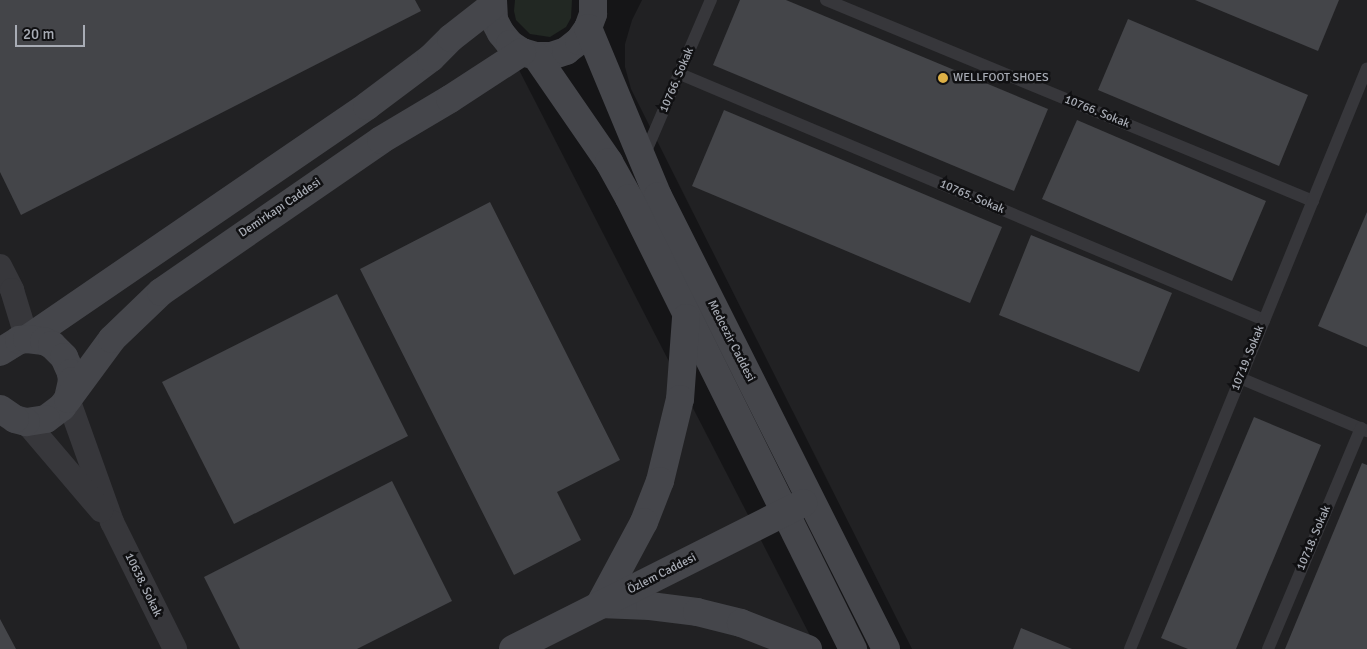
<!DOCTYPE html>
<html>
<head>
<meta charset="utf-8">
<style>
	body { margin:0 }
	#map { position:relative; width:1367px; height:649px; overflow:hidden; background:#151517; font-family:Signika,sans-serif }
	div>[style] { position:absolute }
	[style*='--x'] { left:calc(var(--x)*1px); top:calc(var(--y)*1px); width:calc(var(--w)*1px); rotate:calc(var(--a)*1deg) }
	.built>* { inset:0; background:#212123 }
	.green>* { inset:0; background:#222823 }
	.building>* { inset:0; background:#444549 }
	.lane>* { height:12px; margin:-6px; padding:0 6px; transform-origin:6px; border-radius:6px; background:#37373b }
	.street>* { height:24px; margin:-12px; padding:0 12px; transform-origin:12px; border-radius:12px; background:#37373b }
	.secondary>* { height:28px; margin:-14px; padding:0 14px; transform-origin:14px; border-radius:14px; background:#45464b }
	.dots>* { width:14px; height:14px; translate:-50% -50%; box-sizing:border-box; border:2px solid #101012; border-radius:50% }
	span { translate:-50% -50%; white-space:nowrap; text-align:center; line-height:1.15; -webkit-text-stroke:5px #101012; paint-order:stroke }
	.poi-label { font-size:12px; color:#a8acb5 }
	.left { translate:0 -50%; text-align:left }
	.street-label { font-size:12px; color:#a8acb5 }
	.scale { position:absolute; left:15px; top:25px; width:70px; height:22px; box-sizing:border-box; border:2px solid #a8acb5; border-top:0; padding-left:6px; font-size:15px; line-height:18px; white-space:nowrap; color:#a8acb5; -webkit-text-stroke:4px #101012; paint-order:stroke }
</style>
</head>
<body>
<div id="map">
	<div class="built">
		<i style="clip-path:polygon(0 0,483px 0,817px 649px,0 649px)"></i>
		<i style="clip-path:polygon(642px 0,1367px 0,1367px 649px,912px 649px,631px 89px,625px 67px,625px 44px,632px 20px)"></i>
	</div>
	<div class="green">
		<i style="clip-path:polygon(515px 0,572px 0,571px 18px,566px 27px,550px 37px,530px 34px,516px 20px,514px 11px)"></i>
	</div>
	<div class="building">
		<i style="clip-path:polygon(0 0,415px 0,421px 11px,21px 215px,0 172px)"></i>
		<i style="clip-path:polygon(740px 0,786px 0,1048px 109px,1014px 191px,713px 65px)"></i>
		<i style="clip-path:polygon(1195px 0,1339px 0,1318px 51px)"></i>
		<i style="clip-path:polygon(1128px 19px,1308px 95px,1279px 166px,1098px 90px)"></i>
		<i style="clip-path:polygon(724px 110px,1002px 227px,970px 303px,692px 186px)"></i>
		<i style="clip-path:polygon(1077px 120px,1266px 201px,1232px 281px,1042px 199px)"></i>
		<i style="clip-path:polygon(490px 202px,620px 460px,557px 492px,581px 540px,514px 575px,360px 269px)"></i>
		<i style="clip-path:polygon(1367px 212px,1367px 347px,1318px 326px)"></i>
		<i style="clip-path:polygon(1031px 235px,1172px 293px,1139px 372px,999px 315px)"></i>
		<i style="clip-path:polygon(337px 294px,408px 436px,234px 524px,162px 382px)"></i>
		<i style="clip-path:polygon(1254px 417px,1321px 445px,1236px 649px,1188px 649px,1161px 638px)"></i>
		<i style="clip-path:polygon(1362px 463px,1367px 465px,1367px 649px,1285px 649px)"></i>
		<i style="clip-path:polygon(392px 481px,452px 601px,357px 649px,240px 649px,204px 577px)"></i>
		<i style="clip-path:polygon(0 619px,16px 649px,0 649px)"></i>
		<i style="clip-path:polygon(1021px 628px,1072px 649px,1013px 649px)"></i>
	</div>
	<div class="lane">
		<i style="--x:826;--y:0;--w:527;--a:22.43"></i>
		<i style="--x:680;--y:74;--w:634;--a:22.84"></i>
		<i style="--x:644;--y:156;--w:170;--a:-66.8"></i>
		<i style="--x:1240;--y:378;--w:138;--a:22.7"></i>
		<i style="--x:1130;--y:649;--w:627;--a:-67.81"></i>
		<i style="--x:1268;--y:649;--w:240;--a:-67.2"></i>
	</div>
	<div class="street">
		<i style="--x:0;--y:266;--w:27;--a:63"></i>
		<i style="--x:12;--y:290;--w:51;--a:73"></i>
		<i style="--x:68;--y:399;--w:131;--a:70.3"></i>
		<i style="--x:112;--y:522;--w:142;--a:63.6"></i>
		<i style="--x:26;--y:422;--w:116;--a:49.6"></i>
	</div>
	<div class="secondary">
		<i style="--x:493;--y:0;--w:20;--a:87"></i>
		<i style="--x:494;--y:20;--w:15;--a:62"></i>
		<i style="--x:501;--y:33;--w:14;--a:51"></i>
		<i style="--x:510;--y:44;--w:14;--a:34"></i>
		<i style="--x:522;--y:52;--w:15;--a:16"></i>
		<i style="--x:536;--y:56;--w:15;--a:0"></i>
		<i style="--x:551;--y:56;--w:16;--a:-18"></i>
		<i style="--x:566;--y:51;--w:16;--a:-38"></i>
		<i style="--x:579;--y:41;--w:16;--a:-55"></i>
		<i style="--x:588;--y:28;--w:15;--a:-70"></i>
		<i style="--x:593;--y:14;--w:14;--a:-90"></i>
		<i style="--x:588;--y:28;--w:182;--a:67.4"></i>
		<i style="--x:658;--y:196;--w:507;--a:63.28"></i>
		<i style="--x:536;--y:56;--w:129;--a:55.4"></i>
		<i style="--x:609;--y:162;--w:41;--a:60.9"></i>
		<i style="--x:629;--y:198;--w:504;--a:63.59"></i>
		<i style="--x:686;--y:318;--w:81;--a:94.2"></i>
		<i style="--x:680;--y:399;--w:84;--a:103.7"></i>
		<i style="--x:660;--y:481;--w:44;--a:111.3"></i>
		<i style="--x:644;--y:522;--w:93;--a:118.2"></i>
		<i style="--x:600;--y:604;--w:50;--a:2.3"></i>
		<i style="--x:650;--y:606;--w:47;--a:7.3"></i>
		<i style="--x:697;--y:612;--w:45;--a:14"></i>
		<i style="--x:741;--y:623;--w:72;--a:21.2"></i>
		<i style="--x:27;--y:339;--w:412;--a:-34.4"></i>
		<i style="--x:367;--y:106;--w:80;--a:-36.9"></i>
		<i style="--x:431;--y:58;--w:28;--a:-45"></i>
		<i style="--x:451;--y:38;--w:52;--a:-38"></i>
		<i style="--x:0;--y:352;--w:22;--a:-32"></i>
		<i style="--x:19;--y:340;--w:8;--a:-7"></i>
		<i style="--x:27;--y:339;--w:17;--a:7"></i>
		<i style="--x:44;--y:341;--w:9;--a:27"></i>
		<i style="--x:52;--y:345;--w:17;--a:45"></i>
		<i style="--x:64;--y:357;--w:17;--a:66"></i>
		<i style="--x:71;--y:373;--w:8;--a:83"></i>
		<i style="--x:72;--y:381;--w:18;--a:103"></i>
		<i style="--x:68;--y:399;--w:10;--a:127"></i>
		<i style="--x:62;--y:407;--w:20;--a:143"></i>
		<i style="--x:46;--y:419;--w:20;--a:171"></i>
		<i style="--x:26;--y:422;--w:11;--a:-165"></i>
		<i style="--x:15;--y:419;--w:18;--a:-146"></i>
		<i style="--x:68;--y:399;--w:74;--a:-53.7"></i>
		<i style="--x:112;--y:339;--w:68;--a:-43.8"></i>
		<i style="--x:161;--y:292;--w:267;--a:-34.6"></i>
		<i style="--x:381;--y:140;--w:80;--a:-30.7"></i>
		<i style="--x:450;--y:99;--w:86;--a:-33.1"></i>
		<i style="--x:513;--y:649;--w:325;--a:-26.7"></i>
	</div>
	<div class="dots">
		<i style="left:943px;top:78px;background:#ddb046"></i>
	</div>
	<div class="poi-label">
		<span class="left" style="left:953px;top:78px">WELLFOOT SHOES</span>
	</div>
	<div class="street-label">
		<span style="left:677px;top:80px;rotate:-67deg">10766. Sokak</span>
		<span style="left:1097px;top:112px;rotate:22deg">10766. Sokak</span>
		<span style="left:972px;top:197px;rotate:23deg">10765. Sokak</span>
		<span style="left:280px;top:208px;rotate:-34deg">Demirkapı Caddesi</span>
		<span style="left:731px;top:341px;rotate:63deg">Medcezir Caddesi</span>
		<span style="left:1248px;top:358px;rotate:-68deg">10719. Sokak</span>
		<span style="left:1314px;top:538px;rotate:-67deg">10718. Sokak</span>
		<span style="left:662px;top:574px;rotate:-27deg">Özlem Caddesi</span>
		<span style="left:143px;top:585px;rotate:64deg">10638. Sokak</span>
	</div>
	<div class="scale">20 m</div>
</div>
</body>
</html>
